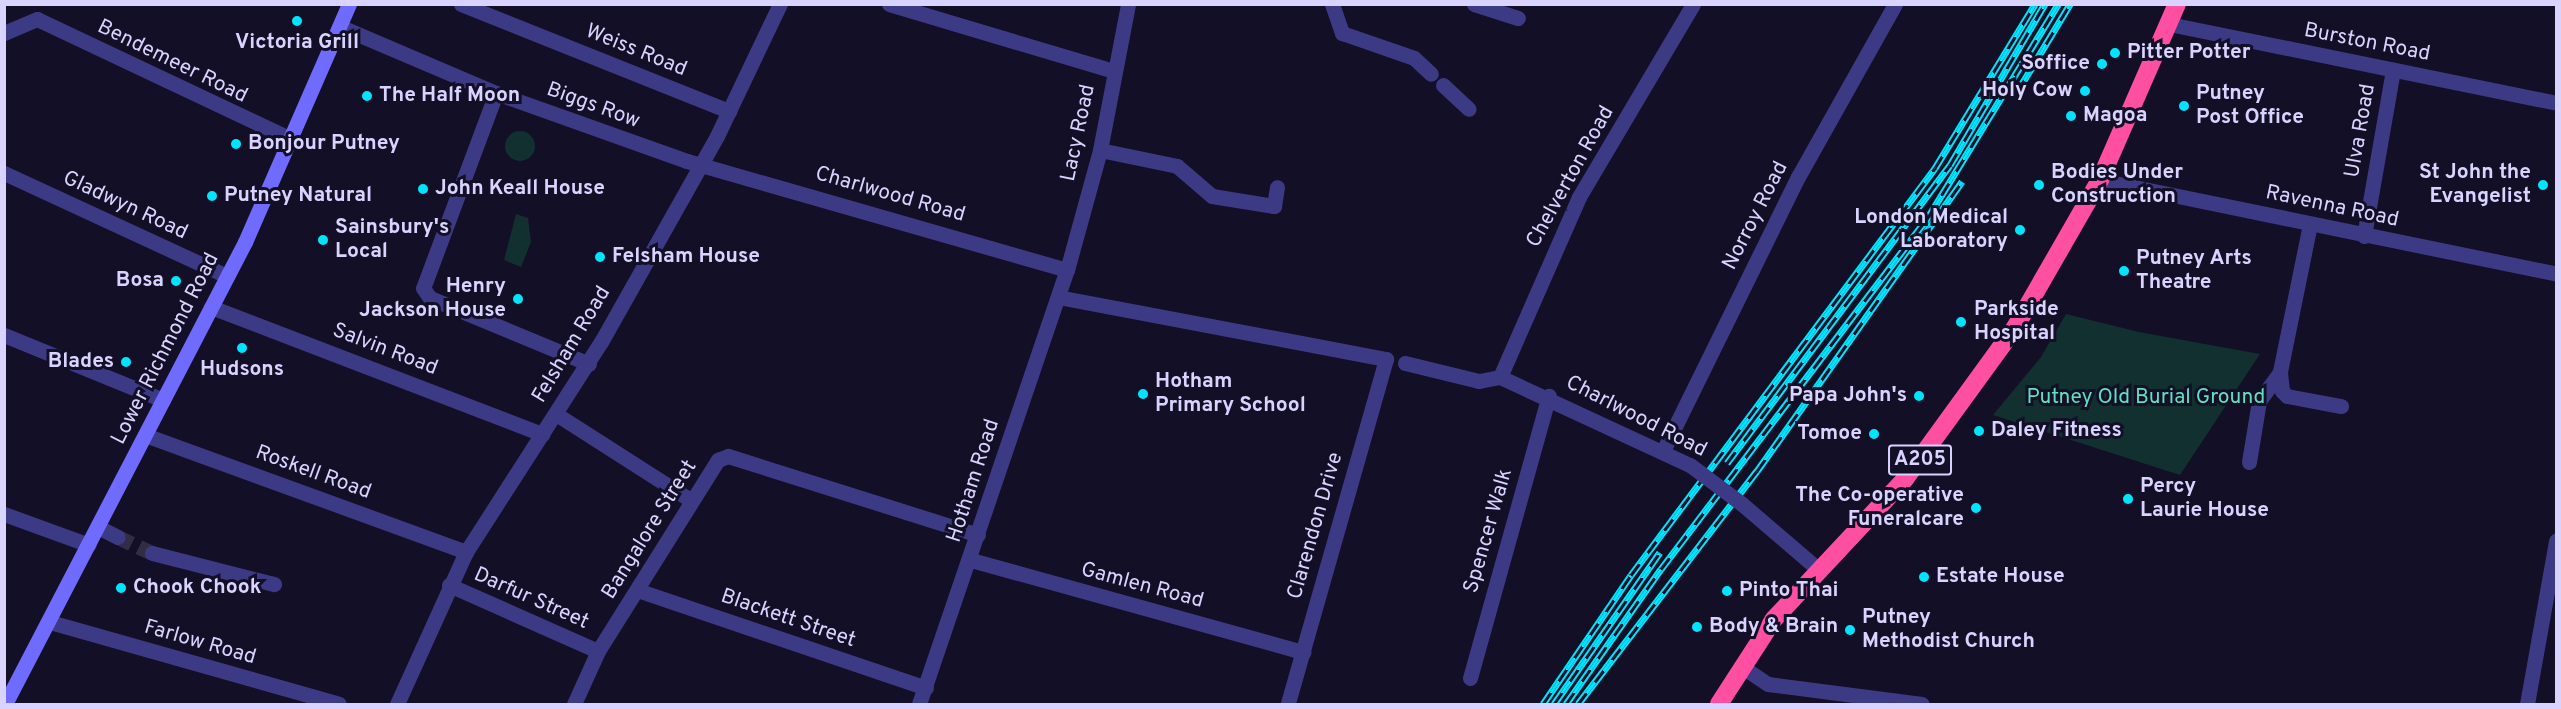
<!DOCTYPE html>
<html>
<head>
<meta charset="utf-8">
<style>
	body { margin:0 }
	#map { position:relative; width:2561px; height:709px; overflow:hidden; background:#130f26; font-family:Overpass,sans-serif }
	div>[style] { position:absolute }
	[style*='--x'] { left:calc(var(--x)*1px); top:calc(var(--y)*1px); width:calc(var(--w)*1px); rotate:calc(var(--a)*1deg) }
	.green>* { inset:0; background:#12302f }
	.round { border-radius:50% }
	.street-tunnel>* { height:15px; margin-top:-7.5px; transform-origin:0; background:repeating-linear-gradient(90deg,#312d47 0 15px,transparent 0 23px) }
	.street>* { height:15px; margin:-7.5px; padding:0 7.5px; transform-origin:7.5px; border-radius:7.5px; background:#3d3a85 }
	.secondary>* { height:15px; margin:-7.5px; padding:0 7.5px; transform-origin:7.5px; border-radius:7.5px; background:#6f6bff }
	.highway>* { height:18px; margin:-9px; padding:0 9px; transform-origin:9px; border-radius:9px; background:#ff4fa3 }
	.rail>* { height:7px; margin-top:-3.5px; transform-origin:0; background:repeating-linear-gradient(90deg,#130f26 0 14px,#00e5ff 0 28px); box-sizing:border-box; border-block:2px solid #00e5ff }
	.street-bridge>* { height:15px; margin:-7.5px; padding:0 7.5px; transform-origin:7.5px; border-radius:7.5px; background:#3d3a85 }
	.dots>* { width:16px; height:16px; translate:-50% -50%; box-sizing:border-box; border:3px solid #130f26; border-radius:50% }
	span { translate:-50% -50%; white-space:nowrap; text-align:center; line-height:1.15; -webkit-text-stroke:6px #130f26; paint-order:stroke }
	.shield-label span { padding:2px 4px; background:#130f26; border:2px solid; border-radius:4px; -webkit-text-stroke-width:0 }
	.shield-label { font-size:20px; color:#d9d4ff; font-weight:700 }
	.poi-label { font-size:21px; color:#d9d4ff; font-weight:700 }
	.left { translate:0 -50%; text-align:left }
	.right { translate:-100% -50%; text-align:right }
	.street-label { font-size:21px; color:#d9d4ff }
	.park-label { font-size:21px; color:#5fe0c0 }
	.frame { position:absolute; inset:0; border:6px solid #d9d4ff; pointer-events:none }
</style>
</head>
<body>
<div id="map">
	<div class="green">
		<i class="round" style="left:505px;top:131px;width:30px;height:30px"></i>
		<i style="clip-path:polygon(516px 214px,528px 218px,531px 242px,521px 267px,504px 260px)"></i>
		<i style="clip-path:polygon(2066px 314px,2139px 332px,2260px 354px,2180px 475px,1993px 415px,2041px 357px)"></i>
	</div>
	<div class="street-tunnel">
		<i style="--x:118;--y:537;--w:38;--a:25"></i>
	</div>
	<div class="street">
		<i style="--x:461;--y:4;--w:289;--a:21.8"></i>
		<i style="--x:889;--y:4;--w:235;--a:16.6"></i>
		<i style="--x:1332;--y:4;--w:31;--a:71"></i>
		<i style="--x:1342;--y:33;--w:76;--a:19.1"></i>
		<i style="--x:1414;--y:58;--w:23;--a:43"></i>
		<i style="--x:1474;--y:4;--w:46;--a:17.7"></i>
		<i style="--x:2169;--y:24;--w:395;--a:11.5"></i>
		<i style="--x:341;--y:27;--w:168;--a:23.1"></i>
		<i style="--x:496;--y:93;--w:203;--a:19.6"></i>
		<i style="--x:687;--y:161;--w:395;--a:16"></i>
		<i style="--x:4;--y:33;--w:36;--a:-23"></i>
		<i style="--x:37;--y:19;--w:281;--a:25.3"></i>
		<i style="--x:1443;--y:85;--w:35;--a:43"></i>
		<i style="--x:496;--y:93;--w:208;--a:110.5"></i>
		<i style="--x:423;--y:288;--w:12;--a:55"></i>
		<i style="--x:430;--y:298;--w:172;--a:22.5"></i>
		<i style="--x:1100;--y:150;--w:79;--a:11.7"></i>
		<i style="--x:1177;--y:166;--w:46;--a:40.6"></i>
		<i style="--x:1212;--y:196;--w:63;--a:9.2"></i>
		<i style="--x:1274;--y:206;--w:19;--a:-81"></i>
		<i style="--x:4;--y:173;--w:246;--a:24.8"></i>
		<i style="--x:2100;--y:180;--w:466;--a:11.6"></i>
		<i style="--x:2310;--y:224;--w:151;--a:101.5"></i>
		<i style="--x:2280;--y:372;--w:19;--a:84"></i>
		<i style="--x:2282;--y:391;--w:7;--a:45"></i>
		<i style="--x:2287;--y:396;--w:55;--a:10.5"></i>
		<i style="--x:2364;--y:236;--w:169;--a:-80.1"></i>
		<i style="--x:1058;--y:297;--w:334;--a:10.7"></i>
		<i style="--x:1386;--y:359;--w:359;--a:105.9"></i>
		<i style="--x:211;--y:307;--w:355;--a:21"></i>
		<i style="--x:4;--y:335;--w:172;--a:22.2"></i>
		<i style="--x:1405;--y:363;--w:76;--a:13.7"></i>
		<i style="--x:1479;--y:381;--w:21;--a:-11"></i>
		<i style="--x:1500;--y:377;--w:209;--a:24.9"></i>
		<i style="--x:1500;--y:377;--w:197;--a:-66.3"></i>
		<i style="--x:1579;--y:197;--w:224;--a:-59.4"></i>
		<i style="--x:556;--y:414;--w:161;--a:32.6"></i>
		<i style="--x:145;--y:435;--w:342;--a:20"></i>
		<i style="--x:1663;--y:451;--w:305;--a:-63.8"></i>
		<i style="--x:1798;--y:177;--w:198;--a:-60.7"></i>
		<i style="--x:2249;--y:462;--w:62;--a:-80.7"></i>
		<i style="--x:2259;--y:401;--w:36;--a:-54"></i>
		<i style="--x:1742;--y:504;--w:101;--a:40.6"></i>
		<i style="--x:4;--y:514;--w:90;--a:20"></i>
		<i style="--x:98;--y:527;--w:22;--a:27"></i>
		<i style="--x:152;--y:553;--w:126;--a:14.3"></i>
		<i style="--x:971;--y:560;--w:345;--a:15.5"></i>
		<i style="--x:449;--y:585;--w:163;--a:23.9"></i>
		<i style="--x:637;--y:590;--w:305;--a:18.7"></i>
		<i style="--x:50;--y:622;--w:300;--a:15.8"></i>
		<i style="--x:1741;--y:666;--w:32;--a:34"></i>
		<i style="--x:1768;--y:684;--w:155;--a:7.4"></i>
		<i style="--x:1470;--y:678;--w:293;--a:-74.4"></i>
		<i style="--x:397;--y:704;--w:167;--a:-65.6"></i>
		<i style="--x:466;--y:552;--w:250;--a:-57.3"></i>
		<i style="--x:601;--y:342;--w:236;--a:-60.6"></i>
		<i style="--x:717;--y:136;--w:146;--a:-64.5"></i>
		<i style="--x:574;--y:704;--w:58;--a:-65.6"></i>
		<i style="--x:598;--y:651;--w:226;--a:-57.9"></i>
		<i style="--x:718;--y:460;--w:11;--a:-22"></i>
		<i style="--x:728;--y:456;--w:262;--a:17.5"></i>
		<i style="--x:919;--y:704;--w:459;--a:-71.2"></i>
		<i style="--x:1067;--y:270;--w:124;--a:-74.6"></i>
		<i style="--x:1100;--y:150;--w:149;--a:-79.1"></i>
		<i style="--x:2527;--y:704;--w:166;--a:-79.9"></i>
	</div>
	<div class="secondary">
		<i style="--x:5;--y:704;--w:521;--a:-62.55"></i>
		<i style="--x:245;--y:242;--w:260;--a:-66.4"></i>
	</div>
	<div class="highway">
		<i style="--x:1719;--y:704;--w:101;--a:-57.1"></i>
		<i style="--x:1774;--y:619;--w:192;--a:-46.9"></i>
		<i style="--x:1905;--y:479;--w:189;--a:-54"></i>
		<i style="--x:2016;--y:326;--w:168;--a:-60.1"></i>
		<i style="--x:2100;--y:180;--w:192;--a:-66.4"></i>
	</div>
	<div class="rail">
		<i style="--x:2017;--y:92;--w:103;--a:-58.9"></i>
		<i style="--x:1727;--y:463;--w:372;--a:-53.2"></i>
		<i style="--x:1950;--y:165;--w:187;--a:-59.5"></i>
		<i style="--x:1543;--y:704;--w:156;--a:-55.7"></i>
		<i style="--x:1631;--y:575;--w:508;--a:-53.24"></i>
		<i style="--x:1935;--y:168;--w:192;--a:-58.6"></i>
		<i style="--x:1554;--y:704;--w:185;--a:-55.1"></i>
		<i style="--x:1566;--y:704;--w:165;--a:-54.9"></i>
		<i style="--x:1661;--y:569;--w:440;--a:-52.8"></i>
		<i style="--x:1927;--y:219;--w:252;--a:-58.6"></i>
		<i style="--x:1578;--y:704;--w:294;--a:-52.5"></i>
		<i style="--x:1757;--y:471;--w:355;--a:-54.7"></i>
	</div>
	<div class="street-bridge">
		<i style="--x:1690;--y:465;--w:65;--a:36.9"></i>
	</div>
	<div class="dots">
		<i style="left:297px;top:21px;background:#00e5ff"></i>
		<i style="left:2115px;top:53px;background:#00e5ff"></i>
		<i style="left:2102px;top:64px;background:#00e5ff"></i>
		<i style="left:2085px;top:91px;background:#00e5ff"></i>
		<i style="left:367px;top:96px;background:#00e5ff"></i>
		<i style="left:2184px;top:106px;background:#00e5ff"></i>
		<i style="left:2071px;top:116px;background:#00e5ff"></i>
		<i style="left:236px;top:144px;background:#00e5ff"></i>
		<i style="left:2039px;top:185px;background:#00e5ff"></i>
		<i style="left:2543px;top:185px;background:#00e5ff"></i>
		<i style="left:423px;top:189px;background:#00e5ff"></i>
		<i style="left:212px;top:196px;background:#00e5ff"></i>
		<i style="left:2020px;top:230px;background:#00e5ff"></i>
		<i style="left:323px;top:240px;background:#00e5ff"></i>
		<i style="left:600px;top:257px;background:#00e5ff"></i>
		<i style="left:2124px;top:271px;background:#00e5ff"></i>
		<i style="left:176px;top:281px;background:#00e5ff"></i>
		<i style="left:518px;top:299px;background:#00e5ff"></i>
		<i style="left:1961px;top:322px;background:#00e5ff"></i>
		<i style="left:242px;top:348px;background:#00e5ff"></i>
		<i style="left:126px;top:362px;background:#00e5ff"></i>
		<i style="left:1143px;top:394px;background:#00e5ff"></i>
		<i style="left:1919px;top:396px;background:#00e5ff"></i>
		<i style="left:1979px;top:431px;background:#00e5ff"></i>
		<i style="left:1874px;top:434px;background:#00e5ff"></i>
		<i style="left:2128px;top:499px;background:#00e5ff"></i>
		<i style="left:1976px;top:508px;background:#00e5ff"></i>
		<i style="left:1924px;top:577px;background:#00e5ff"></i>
		<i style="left:121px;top:588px;background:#00e5ff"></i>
		<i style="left:1727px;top:591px;background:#00e5ff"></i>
		<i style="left:1697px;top:627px;background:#00e5ff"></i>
		<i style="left:1850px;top:630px;background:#00e5ff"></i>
	</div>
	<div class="shield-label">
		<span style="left:1920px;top:460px">A205</span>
	</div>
	<div class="poi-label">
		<span style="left:297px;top:43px">Victoria Grill</span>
		<span class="left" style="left:2127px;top:53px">Pitter Potter</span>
		<span class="right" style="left:2090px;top:64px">Soffice</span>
		<span class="right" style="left:2073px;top:91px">Holy Cow</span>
		<span class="left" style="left:2196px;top:106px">Putney<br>Post Office</span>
		<span class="left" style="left:379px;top:96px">The Half Moon</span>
		<span class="left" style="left:2083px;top:116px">Magoa</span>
		<span class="left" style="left:248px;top:144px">Bonjour Putney</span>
		<span class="left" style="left:2051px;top:185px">Bodies Under<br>Construction</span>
		<span class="right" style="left:2531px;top:185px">St John the<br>Evangelist</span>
		<span class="left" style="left:435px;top:189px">John Keall House</span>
		<span class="left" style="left:224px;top:196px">Putney Natural</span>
		<span class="right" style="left:2008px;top:230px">London Medical<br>Laboratory</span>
		<span class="left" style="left:335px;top:240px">Sainsbury's<br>Local</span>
		<span class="left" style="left:612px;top:257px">Felsham House</span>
		<span class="left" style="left:2136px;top:271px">Putney Arts<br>Theatre</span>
		<span class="right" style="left:164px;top:281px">Bosa</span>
		<span class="right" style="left:506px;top:299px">Henry<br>Jackson House</span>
		<span class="left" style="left:1974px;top:322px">Parkside<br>Hospital</span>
		<span class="right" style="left:114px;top:362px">Blades</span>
		<span style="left:242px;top:370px">Hudsons</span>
		<span class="left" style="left:1155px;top:394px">Hotham<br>Primary School</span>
		<span class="right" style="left:1907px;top:396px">Papa John's</span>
		<span class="left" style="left:1991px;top:431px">Daley Fitness</span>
		<span class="right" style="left:1862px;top:434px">Tomoe</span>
		<span class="left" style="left:2140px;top:499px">Percy<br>Laurie House</span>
		<span class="right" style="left:1964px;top:508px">The Co-operative<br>Funeralcare</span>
		<span class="left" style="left:1936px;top:577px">Estate House</span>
		<span class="left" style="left:133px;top:588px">Chook Chook</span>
		<span class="left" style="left:1739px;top:591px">Pinto Thai</span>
		<span class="left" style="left:1862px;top:630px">Putney<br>Methodist Church</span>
		<span class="left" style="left:1709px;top:627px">Body &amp; Brain</span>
	</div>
	<div class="street-label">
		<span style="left:2367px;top:43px;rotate:11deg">Burston Road</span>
		<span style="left:636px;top:51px;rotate:22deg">Weiss Road</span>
		<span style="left:172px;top:62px;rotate:26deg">Bendemeer Road</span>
		<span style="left:593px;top:106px;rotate:20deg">Biggs Row</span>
		<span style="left:2361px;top:131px;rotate:-80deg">Ulva Road</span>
		<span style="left:1079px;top:133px;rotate:-78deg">Lacy Road</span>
		<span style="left:1571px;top:177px;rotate:-61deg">Chelverton Road</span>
		<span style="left:890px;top:195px;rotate:16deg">Charlwood Road</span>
		<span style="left:125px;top:206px;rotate:25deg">Gladwyn Road</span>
		<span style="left:2332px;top:207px;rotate:12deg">Ravenna Road</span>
		<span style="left:1756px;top:216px;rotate:-63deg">Norroy Road</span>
		<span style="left:572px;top:345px;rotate:-59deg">Felsham Road</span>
		<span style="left:166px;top:349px;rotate:-63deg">Lower Richmond Road</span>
		<span style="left:385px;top:350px;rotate:21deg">Salvin Road</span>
		<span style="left:1636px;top:417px;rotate:27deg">Charlwood Road</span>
		<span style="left:313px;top:473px;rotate:20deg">Roskell Road</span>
		<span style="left:974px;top:481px;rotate:-72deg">Hotham Road</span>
		<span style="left:1316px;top:526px;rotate:-74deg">Clarendon Drive</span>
		<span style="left:650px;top:530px;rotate:-58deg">Bangalore Street</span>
		<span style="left:1489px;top:531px;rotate:-74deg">Spencer Walk</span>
		<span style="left:1142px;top:586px;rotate:15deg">Gamlen Road</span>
		<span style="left:531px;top:599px;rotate:24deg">Darfur Street</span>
		<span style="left:788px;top:619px;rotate:19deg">Blackett Street</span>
		<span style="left:200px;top:643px;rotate:16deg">Farlow Road</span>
	</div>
	<div class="park-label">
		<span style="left:2146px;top:398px">Putney Old Burial Ground</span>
	</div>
	<div class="frame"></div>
</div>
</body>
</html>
